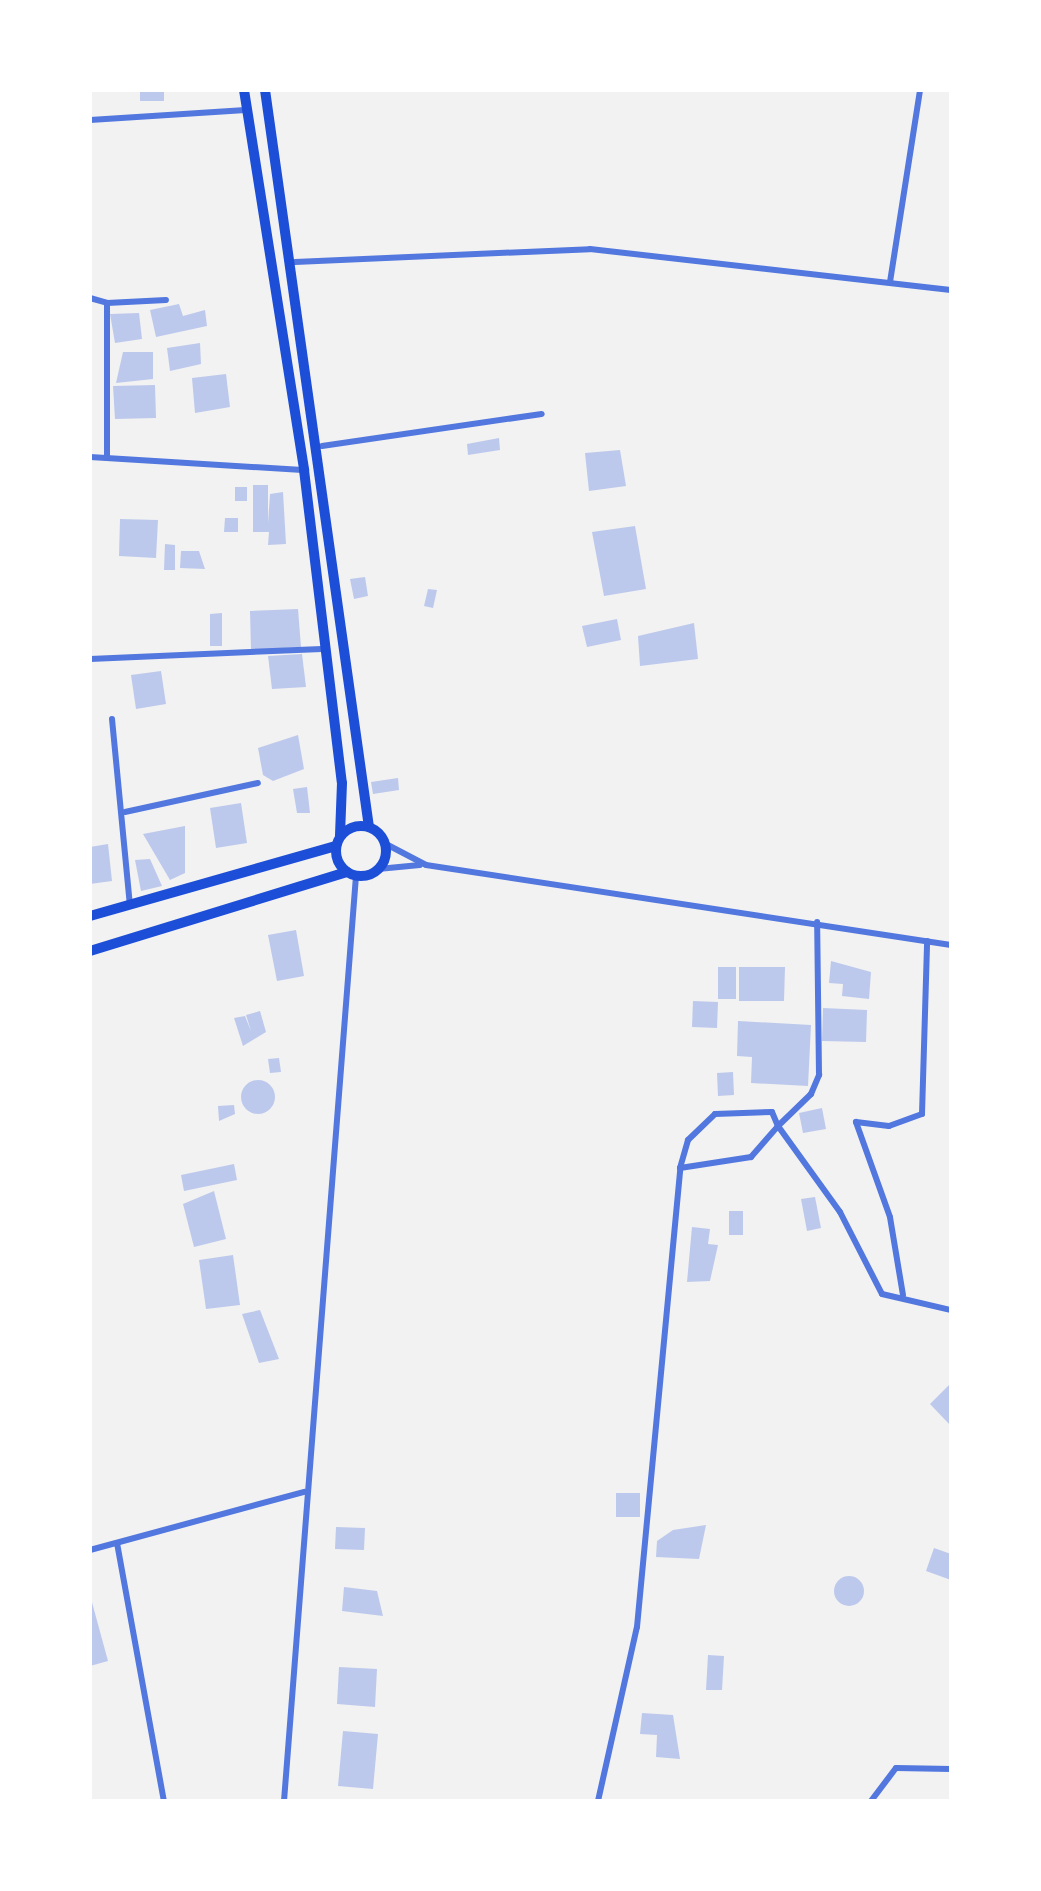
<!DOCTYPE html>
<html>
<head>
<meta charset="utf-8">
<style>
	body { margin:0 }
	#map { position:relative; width:1041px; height:1891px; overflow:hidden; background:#f2f2f2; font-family:Inter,sans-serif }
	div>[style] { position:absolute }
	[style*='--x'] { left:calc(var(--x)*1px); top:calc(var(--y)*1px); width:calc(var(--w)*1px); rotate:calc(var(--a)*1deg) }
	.building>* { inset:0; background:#bdc9ec }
	.round { border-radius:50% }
	.minor>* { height:6px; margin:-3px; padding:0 3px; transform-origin:3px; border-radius:3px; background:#5277de }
	.secondary>* { height:10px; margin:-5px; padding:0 5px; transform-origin:5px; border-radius:5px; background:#1d4ed8 }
	.secondary>.ring { margin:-5px; padding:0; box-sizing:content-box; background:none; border:10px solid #1d4ed8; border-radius:50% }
	span { translate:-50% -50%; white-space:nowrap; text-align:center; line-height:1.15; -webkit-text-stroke:9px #fff; paint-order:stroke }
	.frame { position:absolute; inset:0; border:92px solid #fff; pointer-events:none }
</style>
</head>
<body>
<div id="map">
	<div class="building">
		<i style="clip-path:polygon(140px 90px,164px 90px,164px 101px,140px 101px)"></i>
		<i style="clip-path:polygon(179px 304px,183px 316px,205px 310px,207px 326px,156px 337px,150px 310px)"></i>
		<i style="clip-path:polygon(139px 313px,142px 339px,115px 343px,110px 314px)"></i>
		<i style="clip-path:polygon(200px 343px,201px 364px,170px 371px,167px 348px)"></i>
		<i style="clip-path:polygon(123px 352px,153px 352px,153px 379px,116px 383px)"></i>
		<i style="clip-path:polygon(226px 374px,230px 407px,195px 413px,192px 378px)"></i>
		<i style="clip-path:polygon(155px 385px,156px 418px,115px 419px,113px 386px)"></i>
		<i style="clip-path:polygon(499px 438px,500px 450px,468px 455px,467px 444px)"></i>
		<i style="clip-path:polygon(620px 450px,626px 486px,589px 491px,585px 453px)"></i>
		<i style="clip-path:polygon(253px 485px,268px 485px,268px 523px,270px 494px,283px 492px,286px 544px,268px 545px,269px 532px,253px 532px)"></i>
		<i style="clip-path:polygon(235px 487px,247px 487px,247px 501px,235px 501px)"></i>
		<i style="clip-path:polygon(225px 518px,238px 518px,238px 532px,224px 532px)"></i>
		<i style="clip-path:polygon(120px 519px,158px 520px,156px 558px,119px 556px)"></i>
		<i style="clip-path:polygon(635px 526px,646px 589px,604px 596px,592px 532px)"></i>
		<i style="clip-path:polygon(165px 544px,175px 545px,175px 570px,164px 570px)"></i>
		<i style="clip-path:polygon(181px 551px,199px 551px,205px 569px,180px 568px)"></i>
		<i style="clip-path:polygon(365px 577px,368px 596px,354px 599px,350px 579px)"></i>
		<i style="clip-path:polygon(428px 589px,437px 590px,433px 608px,424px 606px)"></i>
		<i style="clip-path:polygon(298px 609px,301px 647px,251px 650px,250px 611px)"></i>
		<i style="clip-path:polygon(222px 613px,222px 646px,210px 646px,210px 614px)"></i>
		<i style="clip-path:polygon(617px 619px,621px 640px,587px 647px,582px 626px)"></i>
		<i style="clip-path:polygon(694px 623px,698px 659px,640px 666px,638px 636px)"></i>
		<i style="clip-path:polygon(302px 654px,306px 687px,272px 689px,268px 656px)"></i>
		<i style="clip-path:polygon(161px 671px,166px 704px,136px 709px,131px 675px)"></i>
		<i style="clip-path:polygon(298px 735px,304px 769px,273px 781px,263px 775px,258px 748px)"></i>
		<i style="clip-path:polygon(398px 778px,399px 790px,373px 794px,371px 782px)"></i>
		<i style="clip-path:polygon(307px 787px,310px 813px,297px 813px,293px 789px)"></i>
		<i style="clip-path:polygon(241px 803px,247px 843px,216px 848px,210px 808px)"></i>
		<i style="clip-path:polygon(185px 826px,185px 873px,170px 880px,143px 834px)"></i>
		<i style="clip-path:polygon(108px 844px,112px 881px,90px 884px,90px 847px)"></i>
		<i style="clip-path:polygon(150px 859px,162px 886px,141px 891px,135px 860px)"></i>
		<i style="clip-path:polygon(296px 930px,304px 976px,277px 981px,268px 935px)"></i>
		<i style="clip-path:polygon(831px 961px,871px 972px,869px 999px,842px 996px,843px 984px,829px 983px)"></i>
		<i style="clip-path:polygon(718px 967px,736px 967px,736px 999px,718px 999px)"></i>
		<i style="clip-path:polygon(739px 967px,785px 967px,784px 1001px,739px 1001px)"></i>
		<i style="clip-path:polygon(693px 1001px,718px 1002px,717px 1028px,692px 1027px)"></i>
		<i style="clip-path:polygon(823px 1008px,867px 1010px,866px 1042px,822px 1041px)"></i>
		<i style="clip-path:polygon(260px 1011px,266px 1032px,243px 1046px,234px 1018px,245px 1016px,251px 1031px,246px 1015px)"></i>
		<i style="clip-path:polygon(738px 1021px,811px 1025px,808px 1086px,751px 1083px,752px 1057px,737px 1056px)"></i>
		<i style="clip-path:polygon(279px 1058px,281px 1072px,270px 1073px,268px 1059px)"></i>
		<i style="clip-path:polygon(733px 1072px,734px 1095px,718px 1096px,717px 1073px)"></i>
		<i class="round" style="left:241px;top:1080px;width:34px;height:34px"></i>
		<i style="clip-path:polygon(234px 1105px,235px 1114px,219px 1121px,218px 1106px)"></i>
		<i style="clip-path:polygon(822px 1108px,826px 1129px,803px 1133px,799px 1113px)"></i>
		<i style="clip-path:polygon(234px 1164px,237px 1180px,184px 1191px,181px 1175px)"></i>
		<i style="clip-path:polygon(214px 1191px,226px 1239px,194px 1247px,183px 1204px)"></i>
		<i style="clip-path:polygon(815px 1197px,821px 1228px,807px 1231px,801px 1199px)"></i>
		<i style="clip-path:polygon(729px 1211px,743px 1211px,743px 1235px,729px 1235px)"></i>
		<i style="clip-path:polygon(692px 1227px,710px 1229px,708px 1244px,718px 1245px,710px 1281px,687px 1282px)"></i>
		<i style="clip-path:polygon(233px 1255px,240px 1305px,206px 1309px,199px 1260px)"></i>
		<i style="clip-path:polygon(260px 1310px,279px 1359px,259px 1363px,242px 1314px)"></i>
		<i style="clip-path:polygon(951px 1383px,951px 1426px,930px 1404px)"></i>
		<i style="clip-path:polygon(616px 1493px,640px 1493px,640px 1517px,616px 1517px)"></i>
		<i style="clip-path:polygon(706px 1525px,699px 1559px,656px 1557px,657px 1541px,673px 1530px)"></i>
		<i style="clip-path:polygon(336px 1527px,365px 1528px,364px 1550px,335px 1549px)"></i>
		<i style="clip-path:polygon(934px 1548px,951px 1554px,951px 1580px,926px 1571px)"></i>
		<i class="round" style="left:834px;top:1576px;width:30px;height:30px"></i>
		<i style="clip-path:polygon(344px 1587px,377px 1591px,383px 1616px,342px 1611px)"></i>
		<i style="clip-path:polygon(90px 1595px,108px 1661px,90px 1666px)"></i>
		<i style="clip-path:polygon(708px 1655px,724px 1656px,722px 1690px,706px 1690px)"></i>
		<i style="clip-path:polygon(339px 1667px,377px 1669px,375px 1707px,337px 1704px)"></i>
		<i style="clip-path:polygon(642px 1713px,673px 1715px,680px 1759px,656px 1757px,657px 1735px,640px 1734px)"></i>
		<i style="clip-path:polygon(343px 1731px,378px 1734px,373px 1789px,338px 1786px)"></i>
	</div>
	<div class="minor">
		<i style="--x:90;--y:120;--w:156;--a:-3.7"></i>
		<i style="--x:295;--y:262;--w:295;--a:-2.5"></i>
		<i style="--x:590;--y:249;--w:363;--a:6.5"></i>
		<i style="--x:890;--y:282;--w:194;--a:-81.1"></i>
		<i style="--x:90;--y:298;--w:18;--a:16"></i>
		<i style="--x:322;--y:446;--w:222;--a:-8.3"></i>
		<i style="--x:90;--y:457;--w:213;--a:3.5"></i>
		<i style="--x:107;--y:458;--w:155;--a:-90"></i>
		<i style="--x:107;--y:303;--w:59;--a:-2.9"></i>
		<i style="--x:90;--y:659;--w:232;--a:-2.5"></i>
		<i style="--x:112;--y:719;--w:187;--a:84.5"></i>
		<i style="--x:125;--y:812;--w:136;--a:-12.3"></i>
		<i style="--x:384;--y:843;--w:47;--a:27.6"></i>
		<i style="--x:426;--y:865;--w:531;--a:8.66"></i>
		<i style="--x:378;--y:869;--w:42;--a:-5.4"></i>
		<i style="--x:680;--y:1168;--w:72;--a:-8.8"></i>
		<i style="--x:751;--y:1157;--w:41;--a:-48.9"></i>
		<i style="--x:778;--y:1126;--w:106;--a:54.2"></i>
		<i style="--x:840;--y:1212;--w:92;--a:62.9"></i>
		<i style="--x:882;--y:1294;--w:71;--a:13.1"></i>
		<i style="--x:903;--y:1295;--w:79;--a:-99.5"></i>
		<i style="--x:890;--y:1217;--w:101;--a:-109.7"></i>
		<i style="--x:856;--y:1122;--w:33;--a:7"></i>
		<i style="--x:889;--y:1126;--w:35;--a:-20"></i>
		<i style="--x:922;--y:1114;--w:173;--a:-88.3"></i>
		<i style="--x:117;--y:1543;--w:262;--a:79.7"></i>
		<i style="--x:90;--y:1550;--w:222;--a:-15.2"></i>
		<i style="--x:284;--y:1801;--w:928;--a:-85.55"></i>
		<i style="--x:598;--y:1801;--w:178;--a:-77.4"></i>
		<i style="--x:637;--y:1627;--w:461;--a:-84.6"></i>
		<i style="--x:680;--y:1168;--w:29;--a:-74"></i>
		<i style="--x:688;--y:1140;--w:37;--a:-44"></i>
		<i style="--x:715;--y:1114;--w:57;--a:-2"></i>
		<i style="--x:772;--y:1112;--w:15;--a:67"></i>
		<i style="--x:778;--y:1126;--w:46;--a:-44.1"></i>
		<i style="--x:811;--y:1094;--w:21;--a:-67"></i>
		<i style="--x:819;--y:1075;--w:153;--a:-90.7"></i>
		<i style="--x:871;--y:1801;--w:41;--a:-52.9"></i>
		<i style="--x:896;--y:1768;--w:55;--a:1"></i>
	</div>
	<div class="secondary">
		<i style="--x:244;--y:90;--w:385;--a:81"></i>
		<i style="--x:304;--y:470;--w:315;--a:83.1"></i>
		<i style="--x:342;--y:783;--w:53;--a:92.2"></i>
		<i style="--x:265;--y:90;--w:744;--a:81.97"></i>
		<i class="ring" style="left:336px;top:826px;width:40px;height:40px"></i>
		<i style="--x:90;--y:916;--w:256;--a:-15.9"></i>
		<i style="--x:90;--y:951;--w:269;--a:-17.1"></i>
	</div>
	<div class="frame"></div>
</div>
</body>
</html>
